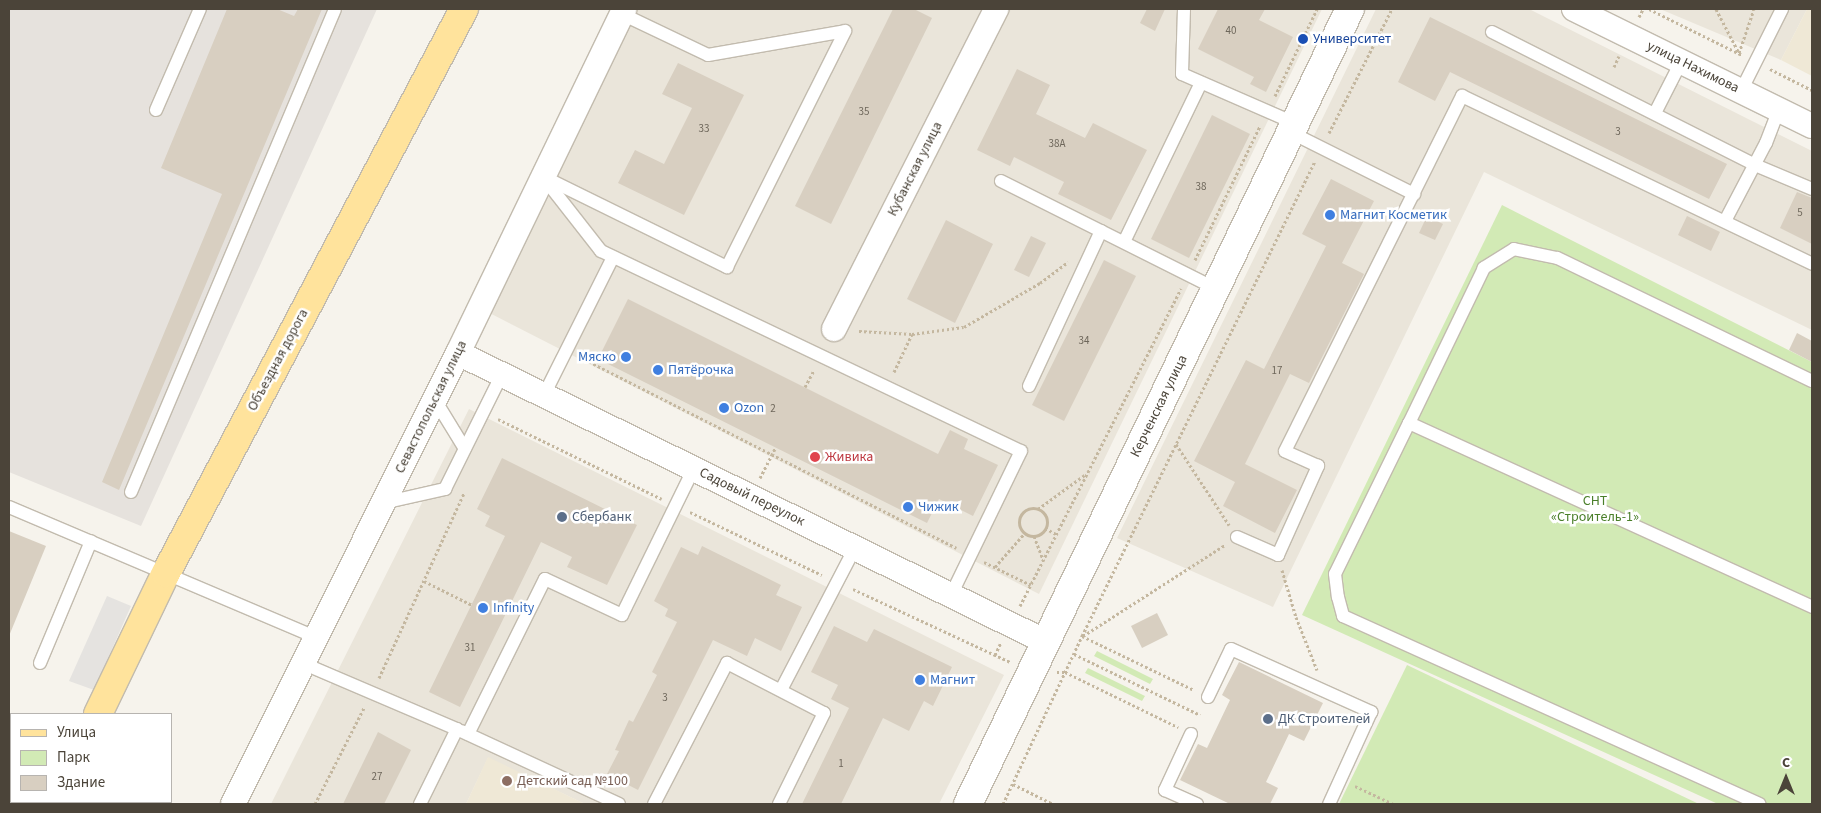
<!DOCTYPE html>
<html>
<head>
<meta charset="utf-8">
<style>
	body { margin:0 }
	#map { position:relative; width:1821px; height:813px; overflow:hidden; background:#f6f3ec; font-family:"Source Sans 3",sans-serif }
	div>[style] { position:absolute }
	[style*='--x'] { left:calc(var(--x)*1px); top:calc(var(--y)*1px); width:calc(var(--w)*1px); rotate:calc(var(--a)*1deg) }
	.residential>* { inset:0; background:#eae5da }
	.industrial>* { inset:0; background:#e6e2dd }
	.education>* { inset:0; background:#efe8d6 }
	.green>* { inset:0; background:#d2eab5 }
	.parking>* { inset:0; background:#e5e3e0 }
	.building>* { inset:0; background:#d8cfc1 }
	.path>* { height:3px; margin-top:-1.5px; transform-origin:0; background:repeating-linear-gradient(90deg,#c4b79f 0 2.5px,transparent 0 5px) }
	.path>.ring { margin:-1.5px; padding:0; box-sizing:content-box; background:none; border:3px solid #c4b79f; border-radius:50% }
	.roads { filter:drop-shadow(1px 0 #c2bbae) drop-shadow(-1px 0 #c2bbae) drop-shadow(0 1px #c2bbae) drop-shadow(0 -1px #c2bbae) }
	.service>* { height:12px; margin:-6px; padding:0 6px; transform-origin:6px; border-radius:6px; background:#fff }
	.minor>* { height:24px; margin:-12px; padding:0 12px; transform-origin:12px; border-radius:12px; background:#fff }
	.tertiary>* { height:28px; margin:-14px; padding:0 14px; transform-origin:14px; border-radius:14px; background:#fff }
	.primary>* { height:28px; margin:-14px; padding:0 14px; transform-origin:14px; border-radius:14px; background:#ffe39c }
	.dots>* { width:14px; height:14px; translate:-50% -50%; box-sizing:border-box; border:2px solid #fff; border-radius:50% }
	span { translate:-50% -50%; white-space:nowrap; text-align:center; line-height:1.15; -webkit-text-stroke:5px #fff; paint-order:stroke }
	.number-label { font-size:11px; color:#6e675b }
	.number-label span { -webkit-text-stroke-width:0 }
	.transit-label { font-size:14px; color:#164399 }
	.left { translate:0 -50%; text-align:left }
	.street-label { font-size:14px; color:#4b4439 }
	.shop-label { font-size:14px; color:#366cbe }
	.right { translate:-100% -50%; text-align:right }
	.health-label { font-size:14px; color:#be3a42 }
	.park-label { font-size:14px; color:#4a7f2a }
	.service-label { font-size:14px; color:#4e5e75 }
	.education-label { font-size:14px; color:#785e54 }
	.frame { position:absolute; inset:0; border:10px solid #4b4439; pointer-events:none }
	.legend { position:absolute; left:10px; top:713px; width:162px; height:90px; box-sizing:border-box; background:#fff; border:1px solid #b7b4b0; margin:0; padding:6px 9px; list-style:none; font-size:15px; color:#4b4439 }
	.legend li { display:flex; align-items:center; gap:10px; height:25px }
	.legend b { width:25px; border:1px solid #b7b4b0 }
	.north { position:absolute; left:1761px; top:753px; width:50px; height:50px; -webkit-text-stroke:4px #fff; paint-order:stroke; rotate:0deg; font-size:14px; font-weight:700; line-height:20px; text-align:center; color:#4b4439 }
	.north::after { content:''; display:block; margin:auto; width:18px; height:22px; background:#4b4439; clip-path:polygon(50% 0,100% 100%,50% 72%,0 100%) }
</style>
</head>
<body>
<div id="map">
	<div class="residential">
		<i style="clip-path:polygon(623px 9px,1322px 9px,1039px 594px,472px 304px)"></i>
		<i style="clip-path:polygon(1376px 9px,1529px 9px,1812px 151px,1812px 330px,1484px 172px,1273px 607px,1117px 538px)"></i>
		<i style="clip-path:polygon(1660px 9px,1807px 9px,1781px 60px)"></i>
		<i style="clip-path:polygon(469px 409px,1004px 675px,939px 804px,585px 804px,488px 758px,466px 804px,271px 804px)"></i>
	</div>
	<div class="industrial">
		<i style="clip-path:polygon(9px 9px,377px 9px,141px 526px,9px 472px)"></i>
	</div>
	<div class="education">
		<i style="clip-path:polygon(1807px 9px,1812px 9px,1812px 76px,1781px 60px)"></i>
		<i style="clip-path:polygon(488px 757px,585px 804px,466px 804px)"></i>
	</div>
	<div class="green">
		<i style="clip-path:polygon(1502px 205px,1812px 362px,1812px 804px,1718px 804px,1302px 615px)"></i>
		<i style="clip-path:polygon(1097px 651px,1153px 679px,1150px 684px,1094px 656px)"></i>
		<i style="clip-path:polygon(1407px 665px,1699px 804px,1339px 804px)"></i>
		<i style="clip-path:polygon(1088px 668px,1145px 696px,1142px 701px,1085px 673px)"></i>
	</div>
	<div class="parking">
		<i style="clip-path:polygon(107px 596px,131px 606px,94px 690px,69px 681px)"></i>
	</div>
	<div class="building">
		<i style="clip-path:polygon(227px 9px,277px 9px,294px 16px,298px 9px,322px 9px,119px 490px,102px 482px,222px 194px,161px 168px)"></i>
		<i style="clip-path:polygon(893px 9px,914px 9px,932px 18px,831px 224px,795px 206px)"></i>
		<i style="clip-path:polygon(1147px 9px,1165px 9px,1155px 31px,1140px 23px)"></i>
		<i style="clip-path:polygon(1218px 9px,1265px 9px,1259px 20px,1293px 37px,1266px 92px,1250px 84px,1254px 77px,1198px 49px)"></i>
		<i style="clip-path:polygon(1430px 17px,1727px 164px,1709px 199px,1450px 72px,1435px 101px,1398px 82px)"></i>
		<i style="clip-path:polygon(678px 63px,744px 95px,684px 215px,618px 183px,635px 150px,664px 164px,692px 108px,662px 94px)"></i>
		<i style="clip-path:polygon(1017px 69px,1050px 85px,1036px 114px,1085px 138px,1093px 123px,1147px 150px,1111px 220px,1058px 194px,1064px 182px,1014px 157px,1010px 166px,977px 150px)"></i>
		<i style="clip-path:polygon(1212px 115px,1250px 134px,1189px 258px,1151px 239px)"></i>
		<i style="clip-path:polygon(1331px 179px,1374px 201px,1342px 263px,1364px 274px,1309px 383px,1290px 374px,1245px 464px,1297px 490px,1275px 533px,1223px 506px,1235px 482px,1194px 461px,1246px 360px,1264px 369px,1326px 246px,1302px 234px)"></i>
		<i style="clip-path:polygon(1797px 192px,1812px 198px,1812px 244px,1780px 228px)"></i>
		<i style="clip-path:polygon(1427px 216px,1443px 224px,1435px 240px,1419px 233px)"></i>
		<i style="clip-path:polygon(1687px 216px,1720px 232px,1711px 251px,1678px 235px)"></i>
		<i style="clip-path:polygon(946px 220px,993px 244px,955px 323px,907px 299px)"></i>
		<i style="clip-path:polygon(1031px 236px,1046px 243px,1029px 277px,1014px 270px)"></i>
		<i style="clip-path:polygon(1104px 260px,1136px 276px,1064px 421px,1032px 405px)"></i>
		<i style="clip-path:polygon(628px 299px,938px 454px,950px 430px,968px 439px,964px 449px,998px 465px,973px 516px,939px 499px,927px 523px,598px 359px)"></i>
		<i style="clip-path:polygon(1797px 333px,1812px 341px,1812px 362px,1789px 350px)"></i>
		<i style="clip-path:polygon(502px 458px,637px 525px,607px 585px,567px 567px,572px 557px,541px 542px,460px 707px,429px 692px,505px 536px,485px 526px,490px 516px,477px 509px)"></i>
		<i style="clip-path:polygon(9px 531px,46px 546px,9px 636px)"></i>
		<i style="clip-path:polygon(702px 546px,781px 585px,776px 595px,802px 607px,781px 651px,755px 638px,747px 656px,713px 640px,638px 790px,607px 774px,619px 751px,615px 750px,629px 720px,633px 722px,657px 675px,652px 672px,677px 622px,665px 616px,668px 609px,654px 601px,681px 547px,698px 555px)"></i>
		<i style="clip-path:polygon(1157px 613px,1168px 635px,1142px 648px,1131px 626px)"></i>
		<i style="clip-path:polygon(834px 626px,867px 642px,874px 629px,952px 667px,933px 706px,924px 701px,909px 731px,883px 718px,841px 804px,802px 804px,849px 708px,831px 699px,838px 685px,811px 672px)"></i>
		<i style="clip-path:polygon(1239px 662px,1323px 703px,1304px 741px,1289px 734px,1266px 782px,1278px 788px,1270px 804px,1230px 804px,1180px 780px,1198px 744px,1207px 748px,1230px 700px,1222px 695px)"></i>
		<i style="clip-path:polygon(378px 732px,411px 750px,384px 804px,343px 804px)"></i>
	</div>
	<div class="path">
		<i style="--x:1649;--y:9;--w:104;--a:26.3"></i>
		<i style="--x:1716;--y:9;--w:50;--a:62.4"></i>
		<i style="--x:1739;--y:53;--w:46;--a:-71.2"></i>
		<i style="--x:1639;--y:17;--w:9;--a:-63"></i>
		<i style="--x:1614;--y:67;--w:12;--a:-66"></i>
		<i style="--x:1770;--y:69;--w:47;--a:26.6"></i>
		<i style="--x:1275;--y:96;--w:97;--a:-64.2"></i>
		<i style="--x:1329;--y:133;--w:139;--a:-63.1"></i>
		<i style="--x:1195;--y:260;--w:149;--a:-64.1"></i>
		<i style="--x:859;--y:331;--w:53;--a:3.2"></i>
		<i style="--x:912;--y:334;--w:52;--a:-7.7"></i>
		<i style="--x:964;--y:327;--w:88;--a:-30.1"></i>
		<i style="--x:1040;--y:283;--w:35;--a:-37"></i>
		<i style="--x:580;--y:357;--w:422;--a:26.9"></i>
		<i style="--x:894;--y:372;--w:42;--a:-64.7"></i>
		<i style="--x:805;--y:387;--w:19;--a:-62"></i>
		<i style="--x:498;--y:419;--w:182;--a:26"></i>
		<i style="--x:1176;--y:444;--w:97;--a:56.8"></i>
		<i style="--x:760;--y:478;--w:34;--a:-63"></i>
		<i class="ring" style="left:1019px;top:508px;width:25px;height:25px"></i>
		<i style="--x:1038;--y:509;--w:59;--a:-36.1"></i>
		<i style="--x:690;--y:512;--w:146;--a:25.5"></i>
		<i style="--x:1045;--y:528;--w:13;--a:29"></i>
		<i style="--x:1034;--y:536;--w:26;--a:69"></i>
		<i style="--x:984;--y:562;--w:52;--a:26.1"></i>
		<i style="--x:995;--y:567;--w:44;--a:-48.7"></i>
		<i style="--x:1282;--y:570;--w:49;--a:73.4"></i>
		<i style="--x:1296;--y:617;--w:57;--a:68.4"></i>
		<i style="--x:424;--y:581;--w:54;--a:26.6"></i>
		<i style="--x:853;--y:589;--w:173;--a:24.9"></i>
		<i style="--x:1020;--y:606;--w:356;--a:-63.1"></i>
		<i style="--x:1082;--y:636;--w:124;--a:25.7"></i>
		<i style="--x:1083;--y:636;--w:169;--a:-32.7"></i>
		<i style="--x:1074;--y:654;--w:140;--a:25.8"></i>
		<i style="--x:995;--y:655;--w:14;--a:-65"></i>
		<i style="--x:1057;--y:672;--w:8;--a:0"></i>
		<i style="--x:1065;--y:672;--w:126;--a:26"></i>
		<i style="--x:379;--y:678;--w:204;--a:-65.3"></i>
		<i style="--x:1013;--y:784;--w:45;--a:26.6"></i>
		<i style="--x:1355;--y:786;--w:42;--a:25.3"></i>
		<i style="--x:315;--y:804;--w:108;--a:-63"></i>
		<i style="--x:1003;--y:804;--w:186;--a:-64.8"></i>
		<i style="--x:1082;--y:636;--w:529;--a:-63.87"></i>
	</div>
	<div class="roads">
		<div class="service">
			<i style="--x:1184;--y:9;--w:65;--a:91.8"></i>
			<i style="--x:1182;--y:74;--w:122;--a:23.6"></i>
			<i style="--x:622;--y:14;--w:95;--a:25.5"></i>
			<i style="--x:708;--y:55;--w:139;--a:-9.9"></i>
			<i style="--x:1492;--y:32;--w:295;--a:26.8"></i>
			<i style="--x:1755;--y:165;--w:62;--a:22.8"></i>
			<i style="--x:1741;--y:91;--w:92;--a:-63.4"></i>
			<i style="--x:156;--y:110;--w:110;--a:-66.5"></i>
			<i style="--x:1655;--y:113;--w:57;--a:-63"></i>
			<i style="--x:1290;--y:132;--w:139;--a:26.6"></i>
			<i style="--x:543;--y:177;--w:94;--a:51.9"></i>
			<i style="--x:601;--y:251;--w:465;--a:25.5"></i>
			<i style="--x:1021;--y:451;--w:160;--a:115.9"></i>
			<i style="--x:546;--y:178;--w:202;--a:26.2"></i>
			<i style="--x:727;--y:267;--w:264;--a:-63.4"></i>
			<i style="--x:1001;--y:181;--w:239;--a:26.6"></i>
			<i style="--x:1725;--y:221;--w:88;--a:-62.3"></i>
			<i style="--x:1766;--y:143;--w:36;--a:-69"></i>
			<i style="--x:1124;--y:242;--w:177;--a:-64.2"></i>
			<i style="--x:1812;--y:381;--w:283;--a:-154.2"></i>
			<i style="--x:1557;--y:258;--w:44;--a:-168.2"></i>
			<i style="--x:1514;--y:249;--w:36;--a:148"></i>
			<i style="--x:1484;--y:268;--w:172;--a:115.8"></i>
			<i style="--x:1409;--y:423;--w:443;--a:24.5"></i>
			<i style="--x:1029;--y:386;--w:171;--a:-65.1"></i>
			<i style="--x:544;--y:395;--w:154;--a:-63.4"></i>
			<i style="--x:435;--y:400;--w:57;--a:58.5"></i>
			<i style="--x:1409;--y:423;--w:168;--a:116.1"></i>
			<i style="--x:1335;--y:574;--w:23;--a:83"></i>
			<i style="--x:1338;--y:597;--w:20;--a:75"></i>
			<i style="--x:1343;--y:616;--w:457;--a:24.3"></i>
			<i style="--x:131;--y:492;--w:524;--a:-67.1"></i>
			<i style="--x:383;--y:503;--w:64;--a:-12.7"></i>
			<i style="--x:445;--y:489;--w:128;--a:-63.6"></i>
			<i style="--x:9;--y:507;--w:332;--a:23"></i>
			<i style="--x:1237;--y:537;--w:45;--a:23.7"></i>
			<i style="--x:1278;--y:555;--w:98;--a:-65.8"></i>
			<i style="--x:1318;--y:466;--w:36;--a:-156"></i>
			<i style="--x:1285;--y:451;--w:397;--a:-63.5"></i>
			<i style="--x:1462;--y:96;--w:388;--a:25.6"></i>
			<i style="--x:40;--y:663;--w:132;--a:-67.3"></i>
			<i style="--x:302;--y:663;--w:168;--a:23.1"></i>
			<i style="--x:457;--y:729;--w:84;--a:116.3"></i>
			<i style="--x:781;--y:690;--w:160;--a:-62.5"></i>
			<i style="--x:1208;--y:697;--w:53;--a:-64.4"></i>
			<i style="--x:1231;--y:649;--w:154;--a:24.2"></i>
			<i style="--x:1371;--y:712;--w:101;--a:114.5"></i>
			<i style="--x:461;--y:731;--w:174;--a:24.8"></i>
			<i style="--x:468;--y:734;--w:173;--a:-63.6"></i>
			<i style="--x:545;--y:579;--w:85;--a:25.1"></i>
			<i style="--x:622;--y:615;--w:164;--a:-63.9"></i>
			<i style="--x:1191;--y:734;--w:62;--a:114.9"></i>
			<i style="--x:1165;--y:790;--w:35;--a:24"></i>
			<i style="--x:654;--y:804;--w:159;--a:-62.6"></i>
			<i style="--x:727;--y:663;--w:109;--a:27.3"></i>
			<i style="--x:824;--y:713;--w:102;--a:116.3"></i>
		</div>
		<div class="minor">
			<i style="--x:1574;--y:9;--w:265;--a:26.2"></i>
			<i style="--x:834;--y:329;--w:359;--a:-63.1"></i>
			<i style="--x:458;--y:353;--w:655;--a:26.17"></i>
			<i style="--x:233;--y:804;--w:504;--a:-63.49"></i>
			<i style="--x:458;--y:353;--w:382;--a:-64.2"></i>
		</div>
		<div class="tertiary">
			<i style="--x:968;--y:804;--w:882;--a:-64.34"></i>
		</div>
		<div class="primary">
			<i style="--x:98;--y:714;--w:157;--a:-64.3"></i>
			<i style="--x:166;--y:573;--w:638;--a:-62.15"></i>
			<i style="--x:54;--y:804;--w:2;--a:-63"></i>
		</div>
	</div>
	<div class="dots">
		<i style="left:1303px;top:39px;background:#1a4fb4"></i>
		<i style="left:1330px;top:215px;background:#3f7fe0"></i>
		<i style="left:626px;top:357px;background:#3f7fe0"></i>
		<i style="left:658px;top:370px;background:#3f7fe0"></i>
		<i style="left:724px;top:408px;background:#3f7fe0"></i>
		<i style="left:815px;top:457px;background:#e0444e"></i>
		<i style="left:908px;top:507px;background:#3f7fe0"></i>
		<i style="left:562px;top:517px;background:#5c6f8a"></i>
		<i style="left:483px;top:608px;background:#3f7fe0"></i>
		<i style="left:920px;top:680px;background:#3f7fe0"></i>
		<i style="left:1268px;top:719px;background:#5c6f8a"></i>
		<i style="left:507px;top:781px;background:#8d6e63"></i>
	</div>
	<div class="number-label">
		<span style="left:1231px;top:31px">40</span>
		<span style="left:864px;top:112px">35</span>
		<span style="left:704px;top:129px">33</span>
		<span style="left:1618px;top:132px">3</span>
		<span style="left:1057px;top:144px">38А</span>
		<span style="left:1201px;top:187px">38</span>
		<span style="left:1800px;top:213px">5</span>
		<span style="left:1084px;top:341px">34</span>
		<span style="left:1277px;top:371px">17</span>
		<span style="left:773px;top:409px">2</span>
		<span style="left:470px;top:648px">31</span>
		<span style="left:665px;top:698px">3</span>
		<span style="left:841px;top:764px">1</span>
		<span style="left:377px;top:777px">27</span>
	</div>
	<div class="transit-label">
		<span class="left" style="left:1313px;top:39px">Университет</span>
	</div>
	<div class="street-label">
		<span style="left:1693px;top:67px;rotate:26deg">улица Нахимова</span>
		<span style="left:915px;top:169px;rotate:-63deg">Кубанская улица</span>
		<span style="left:278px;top:360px;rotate:-62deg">Объездная дорога</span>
		<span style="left:1159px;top:406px;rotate:-64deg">Керченская улица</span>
		<span style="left:431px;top:407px;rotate:-64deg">Севастопольская улица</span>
		<span style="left:752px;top:497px;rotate:26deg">Садовый переулок</span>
	</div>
	<div class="shop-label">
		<span class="left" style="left:1340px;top:215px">Магнит Косметик</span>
		<span class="right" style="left:616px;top:357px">Мяско</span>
		<span class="left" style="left:668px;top:370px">Пятёрочка</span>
		<span class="left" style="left:734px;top:408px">Ozon</span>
		<span class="left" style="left:918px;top:507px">Чижик</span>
		<span class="left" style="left:493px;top:608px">Infinity</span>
		<span class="left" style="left:930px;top:680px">Магнит</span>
	</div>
	<div class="health-label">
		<span class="left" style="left:825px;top:457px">Живика</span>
	</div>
	<div class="park-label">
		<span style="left:1595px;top:509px">СНТ<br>«Строитель-1»</span>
	</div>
	<div class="service-label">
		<span class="left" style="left:572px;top:517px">Сбербанк</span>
		<span class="left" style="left:1278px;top:719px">ДК Строителей</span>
	</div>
	<div class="education-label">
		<span class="left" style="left:517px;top:781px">Детский сад №100</span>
	</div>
	<div class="frame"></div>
	<ul class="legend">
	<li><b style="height:6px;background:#ffe39c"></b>Улица</li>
	<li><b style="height:14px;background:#d2eab5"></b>Парк</li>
	<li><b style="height:14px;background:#d8cfc1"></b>Здание</li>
	</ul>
	<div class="north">С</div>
</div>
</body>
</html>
